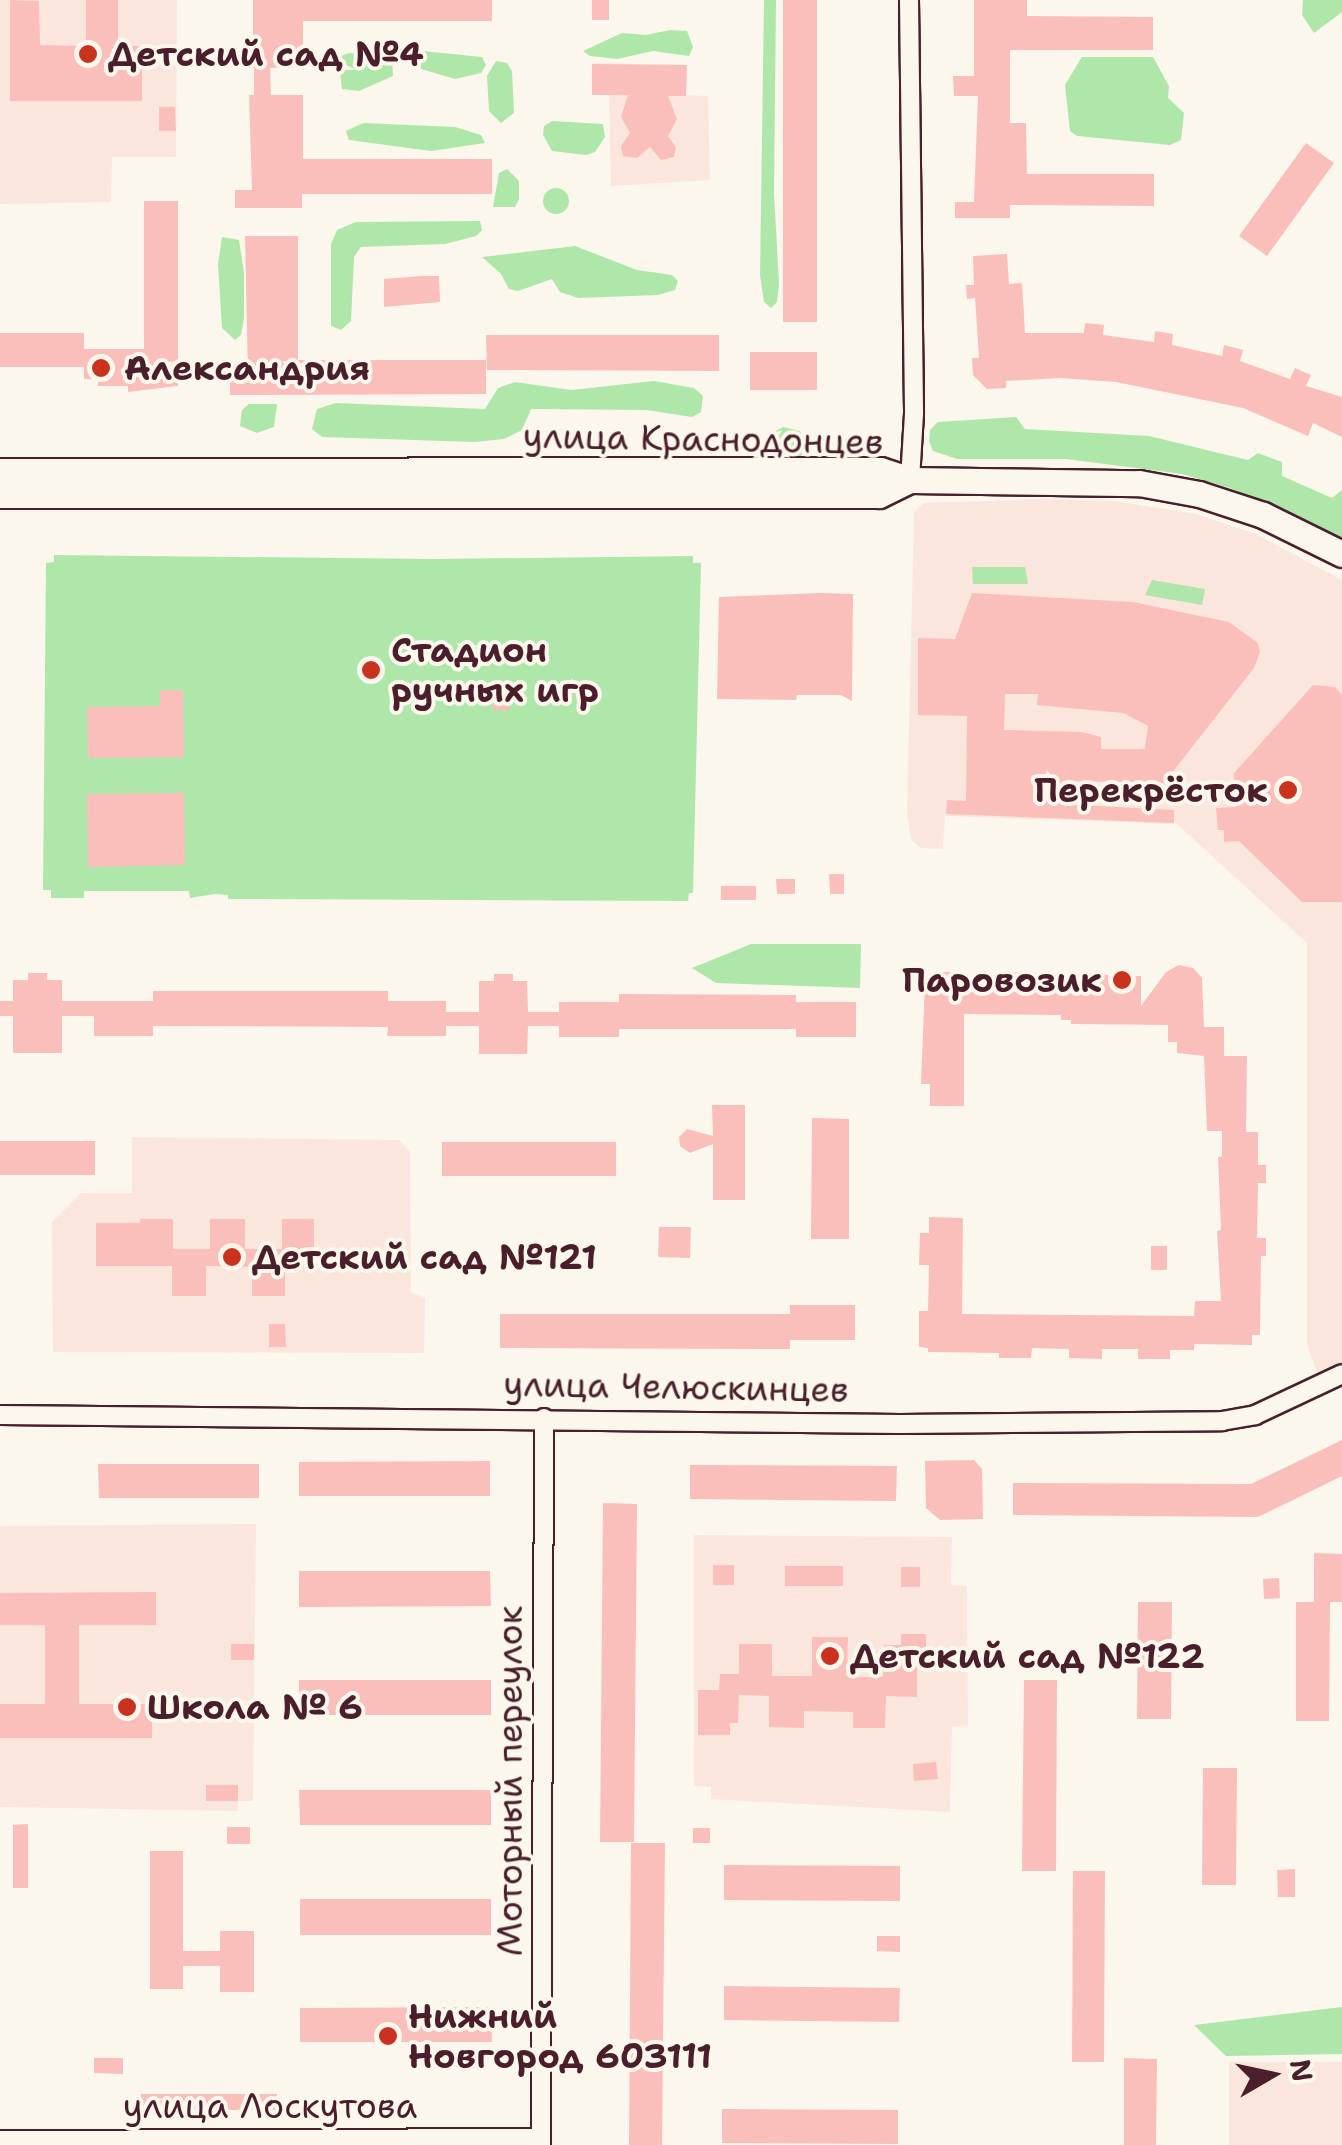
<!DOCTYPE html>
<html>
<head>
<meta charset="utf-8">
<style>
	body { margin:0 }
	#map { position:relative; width:1342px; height:2145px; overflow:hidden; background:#fbf7ec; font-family:"Shantell Sans",sans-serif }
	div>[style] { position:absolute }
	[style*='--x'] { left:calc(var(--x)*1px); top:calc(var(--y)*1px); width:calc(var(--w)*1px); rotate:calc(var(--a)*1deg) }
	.built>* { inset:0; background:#fbe6dd }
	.green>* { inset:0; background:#afe7aa }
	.round { border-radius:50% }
	.building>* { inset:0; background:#fbbfbb }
	.roads { filter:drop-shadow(2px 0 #4a1f2b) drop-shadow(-2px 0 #4a1f2b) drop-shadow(0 2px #4a1f2b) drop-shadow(0 -2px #4a1f2b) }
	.street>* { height:18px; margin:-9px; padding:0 9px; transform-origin:9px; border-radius:9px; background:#fbf7ec }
	.secondary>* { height:25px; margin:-12.5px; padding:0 12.5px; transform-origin:12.5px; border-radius:12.5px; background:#fbf7ec }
	.dots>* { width:28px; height:28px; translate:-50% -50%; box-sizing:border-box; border:5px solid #fbf7ec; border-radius:50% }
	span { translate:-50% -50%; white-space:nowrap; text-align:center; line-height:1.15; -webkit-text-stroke:8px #fbf7ec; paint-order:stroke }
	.poi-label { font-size:35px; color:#4a1f2b; font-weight:700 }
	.left { translate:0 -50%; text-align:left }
	.right { translate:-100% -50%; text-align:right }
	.street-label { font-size:35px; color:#4a1f2b }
	.north { position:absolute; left:1222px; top:2025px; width:100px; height:100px; -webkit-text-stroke:8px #fbf7ec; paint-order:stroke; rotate:81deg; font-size:28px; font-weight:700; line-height:40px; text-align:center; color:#4a1f2b }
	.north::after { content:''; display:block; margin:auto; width:35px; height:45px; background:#4a1f2b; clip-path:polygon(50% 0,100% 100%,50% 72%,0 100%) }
</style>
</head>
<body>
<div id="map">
	<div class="built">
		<i style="clip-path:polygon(0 0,177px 0,176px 157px,112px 157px,111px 202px,0 204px)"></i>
		<i style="clip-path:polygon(592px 63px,687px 65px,686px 95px,708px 96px,710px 180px,611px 186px,609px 95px,592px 95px)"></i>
		<i style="clip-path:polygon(1048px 499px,1114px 501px,1196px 514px,1256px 534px,1342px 580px,1342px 1365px,1318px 1375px,1307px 1344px,1307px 943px,1177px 824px,945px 816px,943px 849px,920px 848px,911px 839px,907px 814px,914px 513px,923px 503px)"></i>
		<i style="clip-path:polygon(132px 1137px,399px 1140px,410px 1152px,411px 1292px,425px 1298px,424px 1353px,53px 1352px,52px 1222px,81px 1193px,132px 1193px)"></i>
		<i style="clip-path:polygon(256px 1524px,253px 1801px,238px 1801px,238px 1811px,0 1807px,0 1526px)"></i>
		<i style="clip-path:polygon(694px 1535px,952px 1537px,951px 1585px,967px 1586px,968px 1726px,952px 1727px,950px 1812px,711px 1799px,711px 1787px,694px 1786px)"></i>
		<i style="clip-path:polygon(1229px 2062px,1342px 2062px,1342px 2145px,1229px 2145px)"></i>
	</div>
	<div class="green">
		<i style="clip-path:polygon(764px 0,776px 0,774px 193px,779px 284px,777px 302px,771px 308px,764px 302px,760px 275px)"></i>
		<i style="clip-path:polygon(1303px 0,1342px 0,1342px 12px,1314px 33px,1302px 15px)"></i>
		<i style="clip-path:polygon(670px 30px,687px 31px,693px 47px,689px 56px,653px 51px,617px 59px,590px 56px,583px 51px,622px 33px,646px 35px)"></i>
		<i style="clip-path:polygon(423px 51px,482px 57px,486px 65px,481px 73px,455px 79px,421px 69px,415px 53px)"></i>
		<i style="clip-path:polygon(349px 53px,392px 57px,393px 76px,359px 91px,342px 89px,339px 64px,341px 56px)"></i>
		<i style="clip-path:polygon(1082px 57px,1153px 57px,1169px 86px,1168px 98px,1184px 113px,1181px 140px,1170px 145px,1077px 136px,1070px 131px,1065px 85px)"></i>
		<i style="clip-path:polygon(496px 61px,507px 63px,512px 71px,514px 113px,501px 123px,489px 111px,487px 76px)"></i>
		<i style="clip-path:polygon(552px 121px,603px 124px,605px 137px,595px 152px,586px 155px,552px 151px,543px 135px,544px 126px)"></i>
		<i style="clip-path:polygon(363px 123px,455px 127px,481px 135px,485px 143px,431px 151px,349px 140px,346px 131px)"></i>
		<i style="clip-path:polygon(507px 169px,519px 181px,519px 199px,515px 207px,493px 207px,499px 173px)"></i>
		<i class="round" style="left:543px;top:188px;width:26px;height:26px"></i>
		<i style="clip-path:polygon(480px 221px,482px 230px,476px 236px,445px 244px,361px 247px,354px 257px,351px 321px,341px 330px,331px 326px,331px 244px,337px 230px,356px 222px)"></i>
		<i style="clip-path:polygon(222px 237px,239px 240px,244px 273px,244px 318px,241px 335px,235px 340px,222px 328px,218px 264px)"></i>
		<i style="clip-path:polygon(575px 246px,637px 270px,672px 275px,678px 281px,675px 290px,658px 295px,578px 298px,560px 292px,552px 279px,518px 291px,509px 289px,501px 274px,482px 257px)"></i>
		<i style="clip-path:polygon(654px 381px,694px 388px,703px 396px,701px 412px,692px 417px,646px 410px,531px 409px,522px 430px,504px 439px,475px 442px,322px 437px,312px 429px,317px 409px,336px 403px,485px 409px,498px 388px,515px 382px,571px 390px)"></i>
		<i style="clip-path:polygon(249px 404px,277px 404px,274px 427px,257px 433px,240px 426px,242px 410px)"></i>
		<i style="clip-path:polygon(1016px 417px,1025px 429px,1149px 436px,1248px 460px,1258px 453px,1282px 462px,1282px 476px,1332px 498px,1342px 490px,1342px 537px,1230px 488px,1182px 474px,1066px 459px,957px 459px,933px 451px,929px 441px,930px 430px,938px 422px)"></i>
		<i style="clip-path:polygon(783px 427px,800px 431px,808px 446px,798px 460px,781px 459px,771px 444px,774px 432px)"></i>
		<i style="clip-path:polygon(54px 555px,434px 559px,693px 556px,693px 563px,701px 563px,693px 893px,689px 893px,688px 901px,228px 899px,228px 895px,215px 894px,190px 898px,189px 891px,84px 891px,84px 898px,51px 898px,51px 890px,43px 890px,46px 563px,54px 562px)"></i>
		<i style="clip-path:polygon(972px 567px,1025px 567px,1028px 584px,973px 584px)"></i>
		<i style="clip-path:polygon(1152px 580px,1205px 589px,1202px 605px,1145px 595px)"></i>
		<i style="clip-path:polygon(751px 944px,861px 944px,860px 988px,716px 983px,692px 968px)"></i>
		<i style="clip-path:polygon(1342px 2007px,1342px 2054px,1226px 2056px,1194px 2025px)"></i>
	</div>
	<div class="building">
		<i style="clip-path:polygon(10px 0,39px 1px,40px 45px,86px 46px,86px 0,118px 0,118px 46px,142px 46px,142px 101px,10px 101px)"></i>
		<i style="clip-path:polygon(253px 0,492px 0,492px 21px,303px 21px,303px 67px,270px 68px,271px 95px,303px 95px,303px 159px,492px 159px,492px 194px,302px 194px,302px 208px,235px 208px,235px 190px,252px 190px,249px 95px,254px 95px,254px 68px,235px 67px,235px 50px,253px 50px)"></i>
		<i style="clip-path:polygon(592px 0,609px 0,609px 20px,592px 20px)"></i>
		<i style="clip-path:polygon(783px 0,817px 0,817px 322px,783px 322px)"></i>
		<i style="clip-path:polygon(974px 0,1027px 0,1027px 16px,1153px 17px,1153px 50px,1010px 50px,1010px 123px,1026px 123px,1027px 174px,1154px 174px,1154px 206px,1010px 205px,1010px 218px,955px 218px,955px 202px,974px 202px,978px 96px,954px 96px,953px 76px,974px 76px)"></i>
		<i style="clip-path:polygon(592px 64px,687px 65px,686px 96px,668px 96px,677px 119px,668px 136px,676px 147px,674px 157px,661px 160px,650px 147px,637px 158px,623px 156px,621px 146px,630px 133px,621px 117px,628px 95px,592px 95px)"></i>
		<i style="clip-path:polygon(159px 107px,175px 107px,176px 131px,159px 131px)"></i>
		<i style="clip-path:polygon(1306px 143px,1334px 163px,1267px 256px,1239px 236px)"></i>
		<i style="clip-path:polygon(144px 201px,178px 201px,178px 386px,128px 392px,128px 386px,98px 386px,98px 379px,84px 379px,84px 367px,0 367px,0 333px,84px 333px,84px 349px,144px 349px)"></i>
		<i style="clip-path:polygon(245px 236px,298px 236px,298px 360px,486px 360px,486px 394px,230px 395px,230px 378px,248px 378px)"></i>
		<i style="clip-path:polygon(1007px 254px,1009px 284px,1022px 283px,1025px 333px,1084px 333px,1085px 323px,1104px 325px,1103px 335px,1154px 342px,1155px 331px,1173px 334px,1172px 345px,1222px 356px,1224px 345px,1243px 350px,1240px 361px,1290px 379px,1295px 368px,1311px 375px,1306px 386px,1342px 397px,1342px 437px,1313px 423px,1308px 436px,1243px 408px,1116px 382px,1060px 378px,1006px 381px,1006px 388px,987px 389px,973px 375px,972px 358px,979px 358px,975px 298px,967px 299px,966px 285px,974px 285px,973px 256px)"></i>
		<i style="clip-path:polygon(422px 276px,439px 276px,440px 302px,384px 307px,384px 279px)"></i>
		<i style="clip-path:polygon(486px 335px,719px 335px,719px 371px,487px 370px)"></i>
		<i style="clip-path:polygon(750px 352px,817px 352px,817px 390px,750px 390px)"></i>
		<i style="clip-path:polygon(821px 593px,853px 594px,852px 701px,841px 695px,797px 695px,796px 700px,717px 699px,719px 597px)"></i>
		<i style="clip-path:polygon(evenodd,972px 593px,1133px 602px,1229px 622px,1258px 643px,1260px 652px,1254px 668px,1164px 783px,1062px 781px,1061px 804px,1174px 810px,1174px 823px,946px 814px,947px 800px,966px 801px,967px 716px,918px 715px,918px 638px,955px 639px,972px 593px,1005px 694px,1038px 694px,1037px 705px,1123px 713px,1148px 726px,1145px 749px,1101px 749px,1101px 737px,1082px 732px,1004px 730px,1005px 694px)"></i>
		<i style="clip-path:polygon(493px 684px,509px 685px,509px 710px,493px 710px)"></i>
		<i style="clip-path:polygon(1313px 685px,1335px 687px,1342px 695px,1342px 902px,1302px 902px,1239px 841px,1224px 842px,1224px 830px,1218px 830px,1216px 808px,1236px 807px,1234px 773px)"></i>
		<i style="clip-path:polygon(160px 690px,183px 690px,184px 757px,88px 758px,87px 707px,160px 706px)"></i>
		<i style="clip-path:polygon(184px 793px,185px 865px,88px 867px,87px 794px)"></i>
		<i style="clip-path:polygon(829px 874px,844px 874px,844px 894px,830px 894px)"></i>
		<i style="clip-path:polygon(776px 879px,795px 879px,795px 894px,777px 894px)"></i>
		<i style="clip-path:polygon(721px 886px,756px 886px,756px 900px,721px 900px)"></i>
		<i style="clip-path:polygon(1179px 965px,1193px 968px,1202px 978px,1204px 1027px,1224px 1027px,1224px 1056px,1247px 1056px,1246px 1132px,1258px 1132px,1258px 1165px,1266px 1165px,1266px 1183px,1258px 1183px,1257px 1238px,1266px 1238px,1266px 1256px,1261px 1256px,1260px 1335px,1252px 1335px,1252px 1345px,1194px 1344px,1194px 1350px,1170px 1350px,1170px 1359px,1138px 1359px,1138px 1349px,1102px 1349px,1102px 1359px,1069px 1358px,1069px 1349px,1032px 1348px,1031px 1358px,999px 1358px,999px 1353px,928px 1352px,928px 1348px,919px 1347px,919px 1311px,928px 1311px,929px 1265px,919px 1265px,920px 1233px,929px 1233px,929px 1217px,963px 1218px,962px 1314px,1194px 1316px,1195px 1301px,1221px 1301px,1217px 1231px,1221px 1230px,1218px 1157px,1222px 1157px,1222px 1131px,1207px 1131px,1204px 1056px,1177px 1053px,1177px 1042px,1168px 1042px,1168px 1025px,1071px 1024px,1071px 1020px,1061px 1020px,1061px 1015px,964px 1014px,964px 1106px,930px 1106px,930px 1084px,921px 1084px,925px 982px,932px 982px,932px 972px,964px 972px,964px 981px,1011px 981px,1011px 972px,1141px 976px,1141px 1006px,1166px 972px)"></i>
		<i style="clip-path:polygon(28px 973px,47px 973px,47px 980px,62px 980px,62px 1001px,153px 1001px,153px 991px,388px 991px,388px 1001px,446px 1001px,446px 1012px,479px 1012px,479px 981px,494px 981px,494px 974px,513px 974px,513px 981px,527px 981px,528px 1012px,559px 1012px,559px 1002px,619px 1002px,619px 994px,796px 995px,796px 1002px,856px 1002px,856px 1037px,796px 1037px,796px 1029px,619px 1029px,619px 1037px,559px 1037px,559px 1026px,528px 1026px,527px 1054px,479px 1054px,479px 1026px,446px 1026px,446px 1036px,387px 1036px,388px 1027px,187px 1026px,153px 1026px,153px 1036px,94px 1036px,94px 1016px,62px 1016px,62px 1053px,13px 1053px,13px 1016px,0 1016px,0 1001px,13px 1001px,13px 980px,28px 980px)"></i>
		<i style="clip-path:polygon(712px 1105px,745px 1105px,745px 1200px,713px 1200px,713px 1144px,690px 1153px,680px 1146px,679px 1137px,687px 1129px,713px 1136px)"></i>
		<i style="clip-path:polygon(812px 1118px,849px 1119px,849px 1239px,811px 1239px)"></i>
		<i style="clip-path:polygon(0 1141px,95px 1141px,95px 1175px,0 1175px)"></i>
		<i style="clip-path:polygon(442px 1142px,616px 1142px,616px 1176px,442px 1176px)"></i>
		<i style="clip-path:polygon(140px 1219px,173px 1219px,173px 1249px,210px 1249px,210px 1219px,245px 1219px,245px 1249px,282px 1249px,282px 1219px,314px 1219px,314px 1267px,285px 1266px,285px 1296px,252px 1296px,252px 1267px,206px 1266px,206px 1296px,172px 1296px,172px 1266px,96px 1266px,96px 1223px,140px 1223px)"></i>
		<i style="clip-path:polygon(659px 1227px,691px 1227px,690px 1258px,658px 1257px)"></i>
		<i style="clip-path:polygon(1151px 1246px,1167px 1246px,1167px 1270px,1151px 1270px)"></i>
		<i style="clip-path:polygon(790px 1305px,855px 1305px,855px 1340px,790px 1340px,790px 1349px,500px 1348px,500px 1314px,790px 1314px)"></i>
		<i style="clip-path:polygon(269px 1324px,285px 1324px,286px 1347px,269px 1347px)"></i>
		<i style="clip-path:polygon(1342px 1440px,1342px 1476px,1258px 1517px,1013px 1515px,1013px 1483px,1251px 1484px)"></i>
		<i style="clip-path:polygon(974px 1460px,982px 1469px,983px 1519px,940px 1520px,926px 1508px,925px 1461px)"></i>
		<i style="clip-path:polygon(490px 1461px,490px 1496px,299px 1496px,299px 1462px)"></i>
		<i style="clip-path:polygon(98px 1464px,259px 1464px,259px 1498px,99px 1498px)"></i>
		<i style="clip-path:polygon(690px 1465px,897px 1466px,896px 1501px,690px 1499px)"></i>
		<i style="clip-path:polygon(603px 1503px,637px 1504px,634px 1842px,600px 1842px)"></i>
		<i style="clip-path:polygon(1314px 1553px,1342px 1554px,1342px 1602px,1330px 1602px,1329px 1721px,1296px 1721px,1296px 1602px,1314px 1602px)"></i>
		<i style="clip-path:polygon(713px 1565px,734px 1565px,734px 1585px,713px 1585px)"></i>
		<i style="clip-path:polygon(785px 1566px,843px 1566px,843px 1586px,785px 1586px)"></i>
		<i style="clip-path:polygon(901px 1567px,920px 1567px,920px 1587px,901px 1587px)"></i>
		<i style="clip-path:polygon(299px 1571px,490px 1571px,491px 1606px,299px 1607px)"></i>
		<i style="clip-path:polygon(1279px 1578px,1280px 1598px,1264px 1599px,1263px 1579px)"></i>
		<i style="clip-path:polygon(156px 1592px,156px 1625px,79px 1625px,79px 1704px,152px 1704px,152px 1738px,0 1738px,0 1704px,45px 1704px,45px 1625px,0 1625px,0 1593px)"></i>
		<i style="clip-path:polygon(1138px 1602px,1172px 1602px,1171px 1719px,1137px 1719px)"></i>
		<i style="clip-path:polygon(901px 1634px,926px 1634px,926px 1651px,917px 1651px,917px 1697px,886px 1696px,885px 1728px,853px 1728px,853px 1712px,804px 1711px,804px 1728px,769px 1727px,769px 1696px,739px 1695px,738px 1723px,730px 1723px,730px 1735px,698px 1735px,698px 1690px,719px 1690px,720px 1674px,739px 1674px,739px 1644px,772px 1644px,772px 1676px,812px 1676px,812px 1637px,848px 1637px,847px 1677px,883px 1677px,884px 1645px,901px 1645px)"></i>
		<i style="clip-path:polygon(231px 1644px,254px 1644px,254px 1660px,231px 1660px)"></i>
		<i style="clip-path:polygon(299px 1680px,491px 1680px,491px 1715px,299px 1715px)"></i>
		<i style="clip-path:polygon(1024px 1680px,1057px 1680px,1056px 1871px,1022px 1871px)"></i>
		<i style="clip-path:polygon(936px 1762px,938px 1779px,914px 1781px,913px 1764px)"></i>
		<i style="clip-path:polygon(1203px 1768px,1237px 1768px,1236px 1885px,1202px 1885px)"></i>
		<i style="clip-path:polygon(206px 1785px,238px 1785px,238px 1801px,206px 1801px)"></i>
		<i style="clip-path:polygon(299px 1790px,491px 1790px,491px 1825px,300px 1825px)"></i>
		<i style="clip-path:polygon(28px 1824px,28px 1888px,13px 1888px,13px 1825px)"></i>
		<i style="clip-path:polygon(227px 1827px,250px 1827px,250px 1844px,227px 1844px)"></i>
		<i style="clip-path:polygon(693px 1828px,710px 1828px,710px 1843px,693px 1843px)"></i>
		<i style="clip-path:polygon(631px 1843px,665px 1843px,662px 2145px,629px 2145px)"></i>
		<i style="clip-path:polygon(150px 1851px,183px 1851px,183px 1951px,220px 1951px,220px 1931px,254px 1931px,254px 1992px,220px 1992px,220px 1966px,183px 1966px,183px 1989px,150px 1989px)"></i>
		<i style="clip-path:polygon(724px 1865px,900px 1866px,900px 1901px,724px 1900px)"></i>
		<i style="clip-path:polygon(1295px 1869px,1295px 1897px,1278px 1897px,1277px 1870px)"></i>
		<i style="clip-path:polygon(1073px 1871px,1105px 1871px,1104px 2062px,1072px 2062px)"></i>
		<i style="clip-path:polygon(300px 1899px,491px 1899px,491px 1935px,300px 1935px)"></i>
		<i style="clip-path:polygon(877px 1936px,900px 1936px,900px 1952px,877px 1951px)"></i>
		<i style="clip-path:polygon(724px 1986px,900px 1988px,899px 2022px,724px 2020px)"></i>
		<i style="clip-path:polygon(491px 2007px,492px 2042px,300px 2042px,300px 2008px)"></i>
		<i style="clip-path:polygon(94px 2058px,123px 2058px,123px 2074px,94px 2073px)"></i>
		<i style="clip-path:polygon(1124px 2058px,1157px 2059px,1156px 2145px,1124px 2145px)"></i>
		<i style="clip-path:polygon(141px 2094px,277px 2094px,277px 2110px,140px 2110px)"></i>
		<i style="clip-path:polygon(722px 2109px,898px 2110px,898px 2144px,722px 2143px)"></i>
	</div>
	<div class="roads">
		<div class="street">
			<i style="--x:909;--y:0;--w:414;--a:89.3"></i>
			<i style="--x:914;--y:414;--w:66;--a:93.5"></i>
			<i style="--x:0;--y:1415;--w:900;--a:0.57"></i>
			<i style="--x:900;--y:1424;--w:322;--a:-0.5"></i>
			<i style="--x:1222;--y:1421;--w:34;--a:-10"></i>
			<i style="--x:1255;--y:1415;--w:96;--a:-25.2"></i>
			<i style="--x:0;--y:2140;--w:541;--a:-0.21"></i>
			<i style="--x:541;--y:2145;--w:727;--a:-89.76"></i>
		</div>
		<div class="secondary">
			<i style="--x:0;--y:471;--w:880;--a:-0.07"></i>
			<i style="--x:880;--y:470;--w:32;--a:18"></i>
			<i style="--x:910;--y:480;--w:229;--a:0.8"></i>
			<i style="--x:1139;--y:483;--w:61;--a:10.4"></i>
			<i style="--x:1199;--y:494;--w:67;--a:18.2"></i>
			<i style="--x:1263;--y:515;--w:88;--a:26.3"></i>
			<i style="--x:0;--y:495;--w:879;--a:0"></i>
			<i style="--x:879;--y:495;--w:34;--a:-26"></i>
		</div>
	</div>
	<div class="dots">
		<i style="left:88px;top:54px;background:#c8321e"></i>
		<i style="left:101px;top:368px;background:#c8321e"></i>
		<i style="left:371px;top:670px;background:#c8321e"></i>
		<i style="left:1288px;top:790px;background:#c8321e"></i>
		<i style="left:1122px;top:980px;background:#c8321e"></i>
		<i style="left:232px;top:1257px;background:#c8321e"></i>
		<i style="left:830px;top:1656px;background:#c8321e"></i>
		<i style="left:127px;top:1707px;background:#c8321e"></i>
		<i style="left:388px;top:2036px;background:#c8321e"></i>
	</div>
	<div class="poi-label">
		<span class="left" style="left:108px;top:54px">Детский сад №4</span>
		<span class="left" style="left:124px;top:368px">Александрия</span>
		<span class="left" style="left:391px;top:670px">Стадион<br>ручных игр</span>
		<span class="right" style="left:1268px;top:790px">Перекрёсток</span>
		<span class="right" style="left:1102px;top:980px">Паровозик</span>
		<span class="left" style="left:252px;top:1257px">Детский сад №121</span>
		<span class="left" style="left:850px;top:1656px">Детский сад №122</span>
		<span class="left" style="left:147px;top:1707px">Школа № 6</span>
		<span class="left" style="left:408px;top:2036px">Нижний<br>Новгород 603111</span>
	</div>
	<div class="street-label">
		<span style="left:703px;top:439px;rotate:1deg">улица Краснодонцев</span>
		<span style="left:676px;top:1387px;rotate:1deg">улица Челюскинцев</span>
		<span style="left:510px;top:1781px;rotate:-90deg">Моторный переулок</span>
		<span style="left:270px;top:2106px">улица Лоскутова</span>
	</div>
	<div class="north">N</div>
</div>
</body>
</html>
